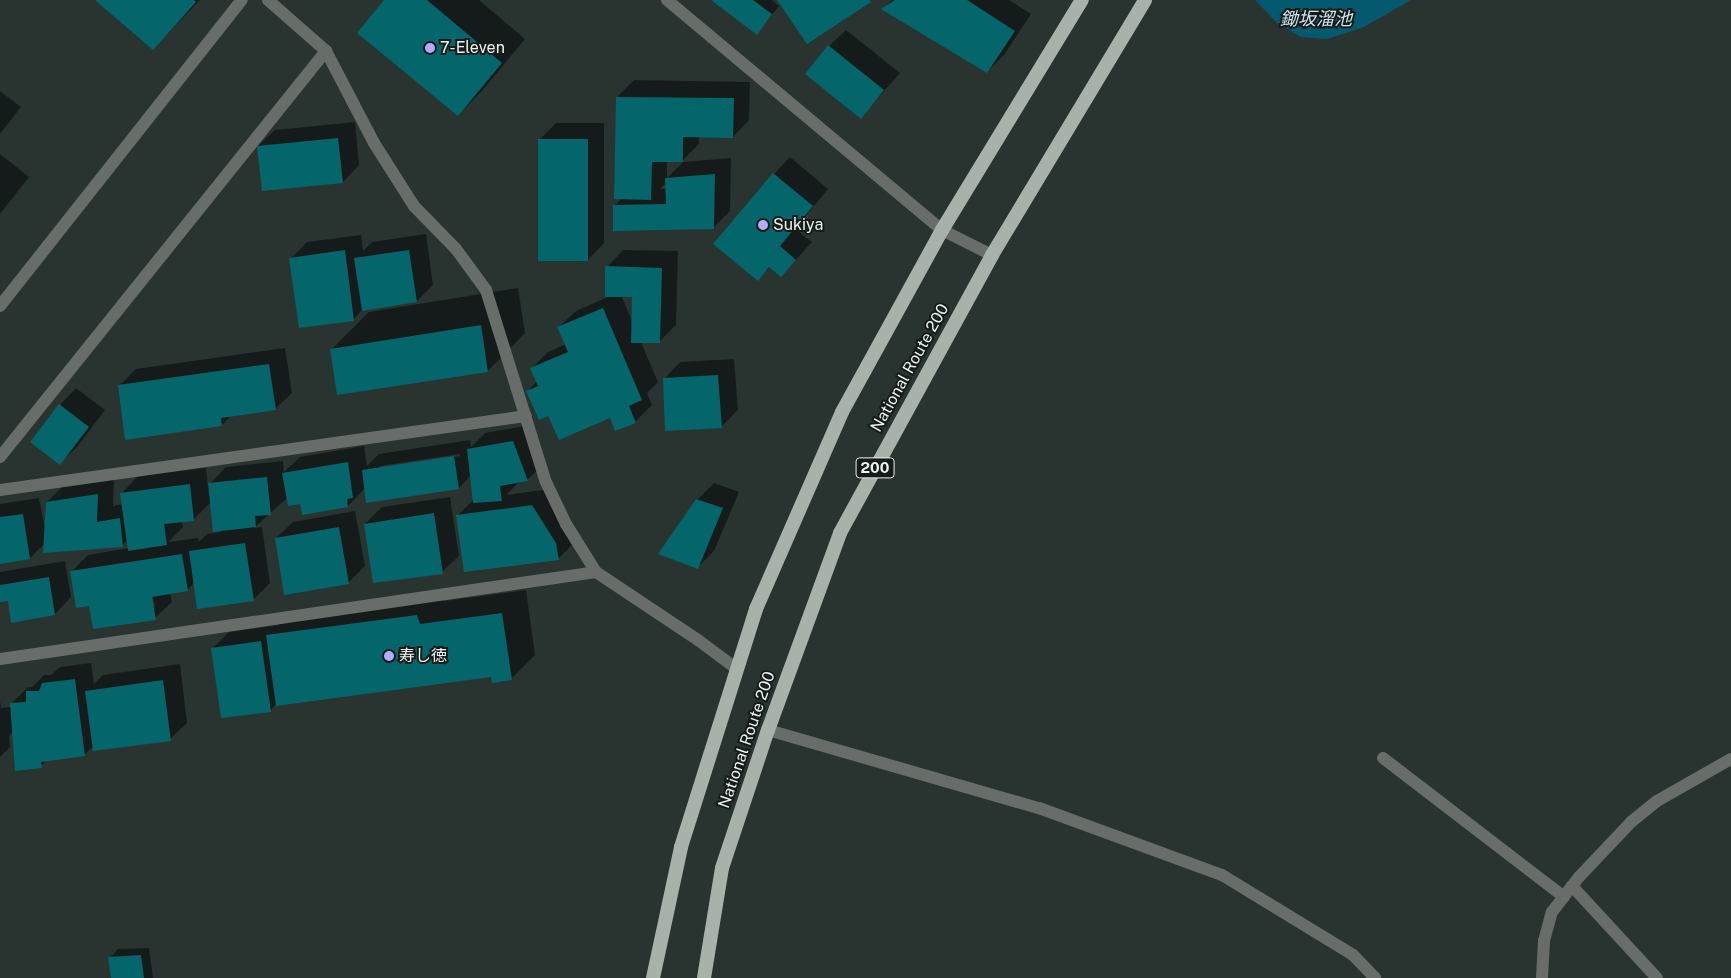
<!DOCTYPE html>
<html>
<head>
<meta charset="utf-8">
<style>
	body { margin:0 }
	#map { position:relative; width:1731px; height:978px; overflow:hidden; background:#293431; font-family:"Public Sans","Noto Sans JP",sans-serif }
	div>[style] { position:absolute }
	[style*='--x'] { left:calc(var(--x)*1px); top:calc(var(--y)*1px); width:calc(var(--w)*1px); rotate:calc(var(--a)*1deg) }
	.water>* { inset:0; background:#04596e }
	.shadow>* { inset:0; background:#0007 }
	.building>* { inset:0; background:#04666a }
	.minor>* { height:12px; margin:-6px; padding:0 6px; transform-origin:6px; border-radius:6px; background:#686d69 }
	.tertiary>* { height:12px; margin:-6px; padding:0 6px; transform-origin:6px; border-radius:6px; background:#686d69 }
	.trunk>* { height:14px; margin:-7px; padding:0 7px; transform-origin:7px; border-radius:7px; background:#a8b2ab }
	.dots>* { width:14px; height:14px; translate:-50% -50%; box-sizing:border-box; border:2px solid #161b19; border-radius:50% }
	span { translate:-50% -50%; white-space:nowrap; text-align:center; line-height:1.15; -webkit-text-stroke:4px #161b19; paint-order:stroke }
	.shield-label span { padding:1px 4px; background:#161b19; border:1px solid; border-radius:4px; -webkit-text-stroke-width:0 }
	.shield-label { font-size:15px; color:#ecf4f1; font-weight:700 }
	.poi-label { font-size:16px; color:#ecf4f1 }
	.left { translate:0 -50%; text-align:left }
	.street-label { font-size:16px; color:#ecf4f1 }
	.water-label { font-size:18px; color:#cce7f1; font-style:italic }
</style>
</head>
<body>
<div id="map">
	<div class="water">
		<i style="clip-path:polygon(1255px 0,1411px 0,1364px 27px,1327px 39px,1301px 37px,1277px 23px)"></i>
	</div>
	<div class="shadow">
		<i style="clip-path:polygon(97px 0,200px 0,153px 49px)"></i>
		<i style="clip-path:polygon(386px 0,479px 0,525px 39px,482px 91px,458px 115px)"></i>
		<i style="clip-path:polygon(713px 0,772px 0,779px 6px,757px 33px)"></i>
		<i style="clip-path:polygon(892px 0,1009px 0,1031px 14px,1004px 55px,987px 72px,883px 9px)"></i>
		<i style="clip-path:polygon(846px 30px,900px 73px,861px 117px,829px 46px)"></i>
		<i style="clip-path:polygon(evenodd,634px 80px,750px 82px,749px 120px,733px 137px,699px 136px,699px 144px,682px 161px,667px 161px,667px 178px,683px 162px,731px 158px,730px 211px,713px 228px,614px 206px,622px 198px,617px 97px,634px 80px,667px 182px,667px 189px,660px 189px,667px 182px)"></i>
		<i style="clip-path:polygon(0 91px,21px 107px,0 134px)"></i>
		<i style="clip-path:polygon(355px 122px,359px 165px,343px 182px,258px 146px,275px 130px)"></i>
		<i style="clip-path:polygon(556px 123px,604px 123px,604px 243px,588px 260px,539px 140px)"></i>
		<i style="clip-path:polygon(0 154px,29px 177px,0 214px)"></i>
		<i style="clip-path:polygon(790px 157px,828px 189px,795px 229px,812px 242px,781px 276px,770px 267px,758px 279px,774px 174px)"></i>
		<i style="clip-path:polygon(426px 234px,433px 285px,417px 301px,363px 309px,353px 320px,291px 258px,307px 242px,361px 235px,363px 251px,372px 242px)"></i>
		<i style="clip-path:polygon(evenodd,623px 250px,678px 251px,676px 325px,659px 342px,641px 342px,658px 382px,647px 393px,652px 405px,635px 422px,610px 417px,549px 414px,528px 391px,537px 381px,531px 369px,548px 352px,566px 344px,559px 327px,576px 311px,612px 295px,607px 267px,623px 250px,621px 295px,634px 295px,633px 323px,621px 295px)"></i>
		<i style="clip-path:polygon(518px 288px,525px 333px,488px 371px,331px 350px,369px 312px)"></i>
		<i style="clip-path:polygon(285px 348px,292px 393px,275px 409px,232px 415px,222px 425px,120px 385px,136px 369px)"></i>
		<i style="clip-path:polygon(734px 359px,738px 410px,721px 427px,664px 379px,680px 362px)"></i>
		<i style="clip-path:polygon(76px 388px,105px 410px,77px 447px,60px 463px,60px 405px)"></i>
		<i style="clip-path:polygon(evenodd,530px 425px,544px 464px,527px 480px,518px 483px,506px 495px,549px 489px,575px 542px,558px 559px,458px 515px,474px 499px,471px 475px,459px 488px,368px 502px,365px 488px,348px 506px,301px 502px,288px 497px,254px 528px,262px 527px,270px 583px,253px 600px,194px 583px,187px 590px,170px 593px,172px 602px,155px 618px,90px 605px,72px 571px,88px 555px,129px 548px,128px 540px,122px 545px,45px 543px,30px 558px,0 562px,0 504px,39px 498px,45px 529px,47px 502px,63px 486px,114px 478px,113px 506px,123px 504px,122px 493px,138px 476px,206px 468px,208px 486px,226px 467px,283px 461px,284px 472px,300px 457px,364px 446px,367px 466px,379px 454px,470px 440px,471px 447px,485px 433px,530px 425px,460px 454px,460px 456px,380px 469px,380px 466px,460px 454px,530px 425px,212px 501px,221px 532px,207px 534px,199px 542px,198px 538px,168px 542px,183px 527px,182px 521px,193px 520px,212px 501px,530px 425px,152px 590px,155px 607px,152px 607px,150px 591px,152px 590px)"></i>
		<i style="clip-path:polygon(714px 483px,739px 492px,714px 551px,698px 567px,697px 500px)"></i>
		<i style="clip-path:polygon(450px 497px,459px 556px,442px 572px,365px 524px,382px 507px)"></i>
		<i style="clip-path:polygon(355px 511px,365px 566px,348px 583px,276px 538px,293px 522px)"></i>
		<i style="clip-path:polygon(65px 561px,71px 597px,55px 614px,12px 621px,9px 599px,0 600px,0 572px)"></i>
		<i style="clip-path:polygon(526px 590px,535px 655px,511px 679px,492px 675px,276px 704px,270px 711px,213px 648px,229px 632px,278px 625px,291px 612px,440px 592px,444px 601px)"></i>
		<i style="clip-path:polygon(91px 663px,94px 684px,103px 675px,180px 664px,187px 723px,170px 739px,94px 746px,84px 755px,47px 760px,41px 766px,13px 731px,9px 736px,10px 747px,0 757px,0 701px,1px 708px,11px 707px,11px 704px,28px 687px,32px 687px,44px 675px,51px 675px,60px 667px)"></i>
		<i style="clip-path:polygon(149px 948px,153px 978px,112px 978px,110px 958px,118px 949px)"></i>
	</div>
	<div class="building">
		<i style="clip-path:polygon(95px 0,194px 0,196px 2px,153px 50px)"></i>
		<i style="clip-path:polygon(384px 0,427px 0,502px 63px,458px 116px,357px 33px)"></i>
		<i style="clip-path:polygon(711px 0,753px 0,772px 14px,757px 35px)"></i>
		<i style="clip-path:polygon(777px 0,869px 0,871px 2px,807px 44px)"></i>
		<i style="clip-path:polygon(895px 0,967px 0,1015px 31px,987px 73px,881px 9px)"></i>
		<i style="clip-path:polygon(828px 45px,884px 90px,861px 119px,805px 74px)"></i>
		<i style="clip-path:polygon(616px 97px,734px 98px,733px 138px,683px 137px,683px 162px,652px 162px,651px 200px,614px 199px)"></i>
		<i style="clip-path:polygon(338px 138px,343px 183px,262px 191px,257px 146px)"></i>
		<i style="clip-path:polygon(538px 139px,588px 139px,588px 261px,538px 261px)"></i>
		<i style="clip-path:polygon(773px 173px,813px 206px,780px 246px,796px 260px,781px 277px,769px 267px,758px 281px,713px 244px)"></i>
		<i style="clip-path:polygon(715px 174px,714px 229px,613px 231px,613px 205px,666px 204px,665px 178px)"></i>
		<i style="clip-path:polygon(345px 250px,354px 321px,299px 328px,289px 258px)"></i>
		<i style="clip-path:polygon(409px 250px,417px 302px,362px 311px,354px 258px)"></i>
		<i style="clip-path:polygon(605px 266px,662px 268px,660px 343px,631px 343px,632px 297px,605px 297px)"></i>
		<i style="clip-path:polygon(603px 308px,642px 400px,629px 406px,636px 423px,615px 431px,610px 418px,559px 440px,548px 416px,539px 420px,526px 391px,538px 386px,530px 368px,568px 352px,557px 327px)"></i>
		<i style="clip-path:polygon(481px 325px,488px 372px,337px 395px,330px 349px)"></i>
		<i style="clip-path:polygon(269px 364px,276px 410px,221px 418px,222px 426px,125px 440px,118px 385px)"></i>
		<i style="clip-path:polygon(718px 375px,722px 428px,665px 431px,663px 378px)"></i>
		<i style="clip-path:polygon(59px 404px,89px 427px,60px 465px,30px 442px)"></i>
		<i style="clip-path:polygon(513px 441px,528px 481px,500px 486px,502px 501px,473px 503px,467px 449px)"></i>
		<i style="clip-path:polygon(454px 456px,459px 489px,366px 503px,362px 470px)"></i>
		<i style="clip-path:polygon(348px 462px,353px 498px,347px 499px,348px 507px,302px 515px,300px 504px,288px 506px,282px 473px)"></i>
		<i style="clip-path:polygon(267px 477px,271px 515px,255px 516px,256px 527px,213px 532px,208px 483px)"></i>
		<i style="clip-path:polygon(190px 484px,194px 521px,164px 524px,167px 545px,128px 551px,120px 493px)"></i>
		<i style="clip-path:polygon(98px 494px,97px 522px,120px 518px,123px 547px,43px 553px,46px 502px)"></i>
		<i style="clip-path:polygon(696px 499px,723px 508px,698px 569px,658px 554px)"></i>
		<i style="clip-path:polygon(532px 505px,556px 543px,559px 560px,464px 572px,456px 515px)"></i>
		<i style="clip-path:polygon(434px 513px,443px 574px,373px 583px,364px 524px)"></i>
		<i style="clip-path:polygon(23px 514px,30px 559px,0 564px,0 517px)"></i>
		<i style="clip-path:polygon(339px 527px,349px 584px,284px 595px,275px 538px)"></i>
		<i style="clip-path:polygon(245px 543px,254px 601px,197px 609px,189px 551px)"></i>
		<i style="clip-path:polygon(182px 554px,188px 591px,152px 597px,156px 620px,93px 629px,89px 606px,76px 608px,70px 571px)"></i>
		<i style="clip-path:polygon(49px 577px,55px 615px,11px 623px,8px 601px,0 602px,0 585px)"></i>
		<i style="clip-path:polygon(502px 613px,512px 680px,492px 683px,491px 677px,276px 706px,266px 635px,417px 615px,420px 624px)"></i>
		<i style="clip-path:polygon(261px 641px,271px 712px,221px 718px,211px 648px)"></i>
		<i style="clip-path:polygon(75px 679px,85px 756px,41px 762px,42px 768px,15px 771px,10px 703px,26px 702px,26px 691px,39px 691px,42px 683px)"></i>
		<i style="clip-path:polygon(163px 680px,171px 741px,93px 751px,85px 691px)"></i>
		<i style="clip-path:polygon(141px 955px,144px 978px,111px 978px,108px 957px)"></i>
	</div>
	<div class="minor">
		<i style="--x:268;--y:0;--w:77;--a:41.3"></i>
		<i style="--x:326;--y:51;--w:104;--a:62.4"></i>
		<i style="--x:374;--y:143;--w:75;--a:57.6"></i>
		<i style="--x:414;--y:206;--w:60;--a:45.7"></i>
		<i style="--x:456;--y:249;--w:51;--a:53.8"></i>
		<i style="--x:486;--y:290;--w:199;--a:72.7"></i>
		<i style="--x:545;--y:480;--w:49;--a:64.5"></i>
		<i style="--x:566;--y:524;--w:57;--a:58"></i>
		<i style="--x:596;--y:572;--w:123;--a:33.7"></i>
		<i style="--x:698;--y:640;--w:49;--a:36.6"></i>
		<i style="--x:0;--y:457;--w:521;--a:-51.24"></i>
		<i style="--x:0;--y:490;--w:531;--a:-8.01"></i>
		<i style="--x:0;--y:659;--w:602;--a:-8.3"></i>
		<i style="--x:768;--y:730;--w:282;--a:16.1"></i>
		<i style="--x:1039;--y:808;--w:195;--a:20.1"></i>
		<i style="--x:1222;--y:875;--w:153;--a:31.4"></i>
		<i style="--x:1353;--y:955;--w:32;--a:46"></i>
		<i style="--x:1383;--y:758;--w:228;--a:37.5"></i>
		<i style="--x:1572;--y:886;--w:125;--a:47.3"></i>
		<i style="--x:1542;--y:978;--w:37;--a:-87"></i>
		<i style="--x:1544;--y:941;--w:30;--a:-75"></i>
		<i style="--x:1552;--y:912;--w:44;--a:-52.4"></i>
		<i style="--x:1579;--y:877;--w:76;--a:-46.6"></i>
		<i style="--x:1631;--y:822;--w:33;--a:-39"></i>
		<i style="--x:1657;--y:801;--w:85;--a:-29.6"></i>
	</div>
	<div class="tertiary">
		<i style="--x:667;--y:0;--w:359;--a:39.9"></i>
		<i style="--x:942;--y:230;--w:56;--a:26.6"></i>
		<i style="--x:0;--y:306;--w:390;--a:-51.7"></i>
	</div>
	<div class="trunk">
		<i style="--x:653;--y:978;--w:134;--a:-77.9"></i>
		<i style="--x:681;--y:847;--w:250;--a:-72.5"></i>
		<i style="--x:756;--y:609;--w:215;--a:-66.4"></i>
		<i style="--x:842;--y:412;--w:208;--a:-61.2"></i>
		<i style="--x:942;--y:230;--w:269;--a:-58.7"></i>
		<i style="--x:704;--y:978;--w:111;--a:-80.7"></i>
		<i style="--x:722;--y:868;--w:145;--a:-71.6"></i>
		<i style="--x:768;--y:730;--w:210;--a:-69.9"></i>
		<i style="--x:840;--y:533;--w:317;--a:-61.3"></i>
		<i style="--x:992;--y:255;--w:297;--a:-59"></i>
	</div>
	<div class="dots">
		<i style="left:430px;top:48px;background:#b3adf9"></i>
		<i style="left:763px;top:225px;background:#b3adf9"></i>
		<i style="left:389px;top:656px;background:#b3adf9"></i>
	</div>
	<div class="shield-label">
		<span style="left:875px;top:468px">200</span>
	</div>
	<div class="poi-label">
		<span class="left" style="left:440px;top:48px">7-Eleven</span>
		<span class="left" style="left:773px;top:225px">Sukiya</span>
		<span class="left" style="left:399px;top:656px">寿し徳</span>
	</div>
	<div class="street-label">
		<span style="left:910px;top:368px;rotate:-61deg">National Route 200</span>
		<span style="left:747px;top:740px;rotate:-71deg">National Route 200</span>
	</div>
	<div class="water-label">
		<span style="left:1316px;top:19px">鋤坂溜池</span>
	</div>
</div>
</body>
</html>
